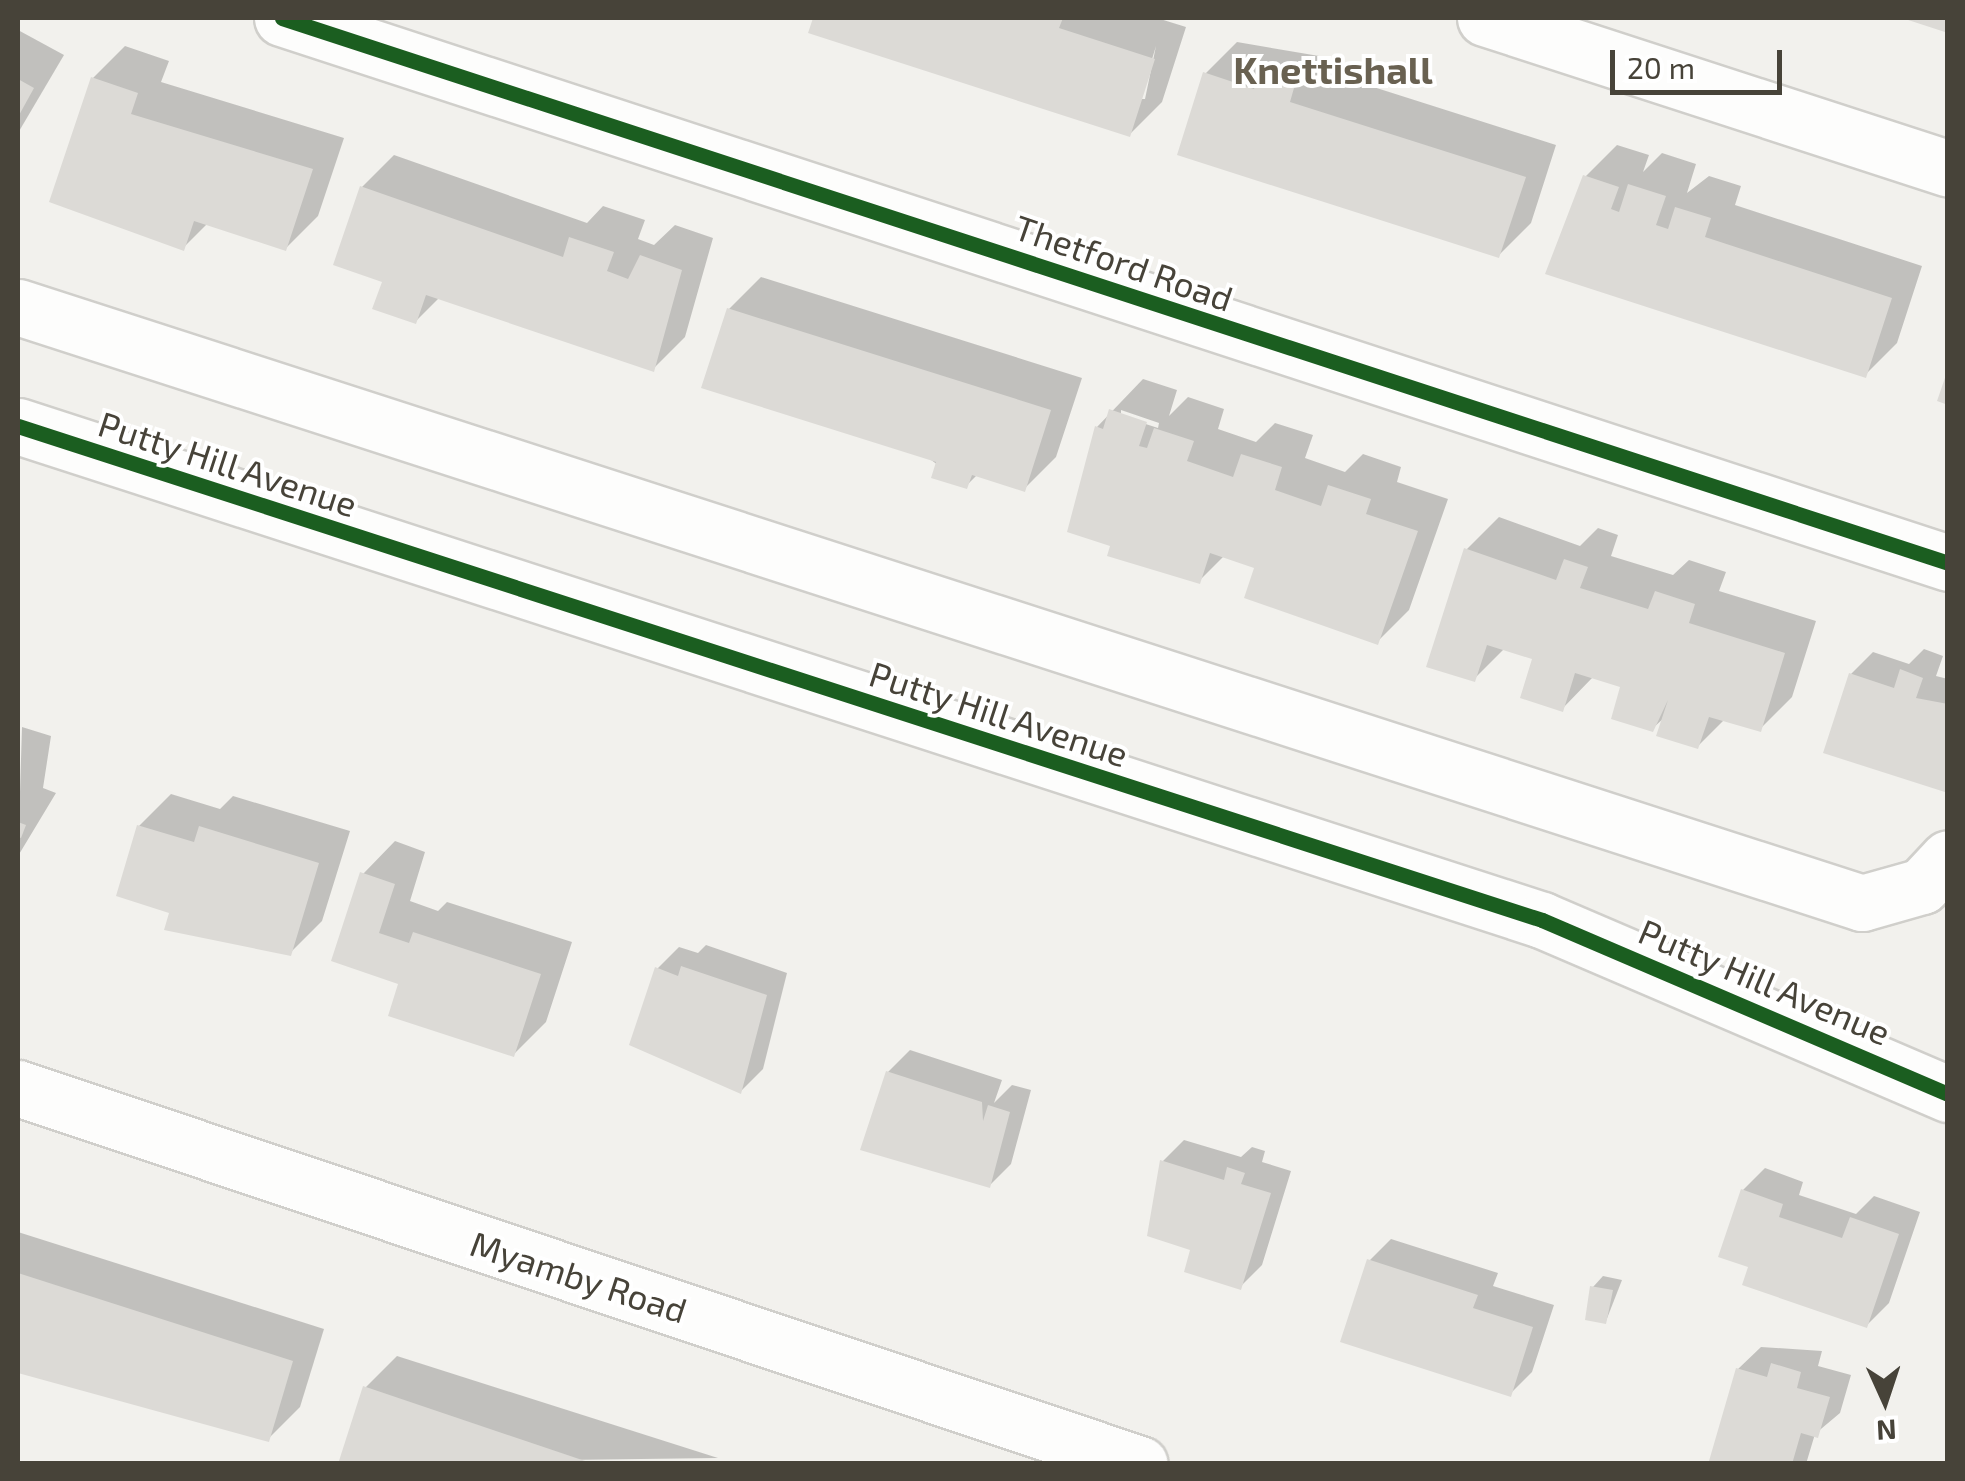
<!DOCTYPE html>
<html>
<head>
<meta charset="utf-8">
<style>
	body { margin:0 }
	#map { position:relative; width:1965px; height:1481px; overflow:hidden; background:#f2f1ed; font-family:"Exo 2",sans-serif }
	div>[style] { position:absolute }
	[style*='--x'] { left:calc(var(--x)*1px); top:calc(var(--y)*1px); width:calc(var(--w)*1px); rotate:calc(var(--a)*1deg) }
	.shadow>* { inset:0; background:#0003 }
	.building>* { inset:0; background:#dcdad6 }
	.roads { filter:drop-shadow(2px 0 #d0cfcb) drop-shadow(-2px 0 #d0cfcb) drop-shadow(0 2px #d0cfcb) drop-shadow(0 -2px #d0cfcb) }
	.minor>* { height:55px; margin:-27.5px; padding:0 27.5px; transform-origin:27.5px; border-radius:27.5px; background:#fdfdfc }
	.cycleway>* { height:15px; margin:-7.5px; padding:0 7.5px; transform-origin:7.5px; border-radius:7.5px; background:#1b5e20 }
	span { translate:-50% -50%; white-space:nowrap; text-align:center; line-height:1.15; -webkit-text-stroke:8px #fff; paint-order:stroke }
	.street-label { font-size:35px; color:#474339 }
	.neighbourhood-label { font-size:38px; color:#696151; font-weight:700 }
	.frame { position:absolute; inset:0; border:20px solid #474339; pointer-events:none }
	.north { position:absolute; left:1835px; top:1351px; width:100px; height:100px; -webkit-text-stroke:8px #fff; paint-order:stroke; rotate:177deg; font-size:28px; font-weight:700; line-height:40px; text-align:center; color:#474339 }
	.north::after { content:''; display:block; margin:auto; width:35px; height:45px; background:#474339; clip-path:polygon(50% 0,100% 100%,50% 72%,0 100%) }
	.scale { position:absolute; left:1610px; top:50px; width:172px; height:45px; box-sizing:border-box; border:5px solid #474339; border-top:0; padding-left:12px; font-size:30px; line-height:35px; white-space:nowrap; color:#474339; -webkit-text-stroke:8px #fff; paint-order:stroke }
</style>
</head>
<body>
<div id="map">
	<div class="shadow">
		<i style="clip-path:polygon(evenodd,815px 18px,1157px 18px,1186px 27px,1162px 102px,1130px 134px,811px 31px,815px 18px,1156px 46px,1145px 99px,1140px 99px,1156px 46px)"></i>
		<i style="clip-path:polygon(18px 30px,64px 55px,18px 133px)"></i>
		<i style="clip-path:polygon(1237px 42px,1325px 57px,1320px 70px,1556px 145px,1531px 223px,1499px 255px,1205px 74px)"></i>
		<i style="clip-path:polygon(125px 46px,169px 61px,161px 82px,344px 138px,318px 216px,286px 248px,208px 223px,183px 248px,93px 78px)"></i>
		<i style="clip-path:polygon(1617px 145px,1649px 155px,1643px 172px,1662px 153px,1696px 164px,1687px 193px,1709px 176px,1741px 186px,1735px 205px,1922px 266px,1897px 343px,1865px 375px,1548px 272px,1585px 177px)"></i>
		<i style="clip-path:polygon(394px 155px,587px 223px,603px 206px,645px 220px,638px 239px,654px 245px,675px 225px,713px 238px,685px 337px,653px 369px,440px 297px,415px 322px,385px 281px,362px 187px)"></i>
		<i style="clip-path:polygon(761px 277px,1082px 378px,1056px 457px,1024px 489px,978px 474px,966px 486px,729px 309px)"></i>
		<i style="clip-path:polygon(evenodd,1143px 379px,1177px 390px,1169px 416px,1188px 397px,1224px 409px,1218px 429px,1256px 442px,1275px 423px,1313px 435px,1305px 458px,1345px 472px,1363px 454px,1401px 467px,1397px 482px,1448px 499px,1409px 610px,1377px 642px,1257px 566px,1225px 555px,1199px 581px,1113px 544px,1097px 427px,1143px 379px,1121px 410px,1159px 423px,1158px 428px,1121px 416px,1121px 410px)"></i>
		<i style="clip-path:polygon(1499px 517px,1580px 546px,1598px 528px,1618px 535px,1611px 556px,1673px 575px,1689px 560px,1726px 572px,1719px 591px,1816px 621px,1792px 697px,1760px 729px,1725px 719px,1698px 746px,1665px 717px,1652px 729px,1624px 685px,1594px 676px,1562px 709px,1535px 657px,1505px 648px,1474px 679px,1467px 549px)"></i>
		<i style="clip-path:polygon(1924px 649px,1943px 656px,1936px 676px,1948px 679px,1948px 791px,1851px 674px,1873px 652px,1909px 664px)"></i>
		<i style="clip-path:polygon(22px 727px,51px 736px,43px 788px,56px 793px,18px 856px)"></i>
		<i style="clip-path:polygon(171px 794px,220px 809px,233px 796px,350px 831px,322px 921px,290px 953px,172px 911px,139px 826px)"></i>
		<i style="clip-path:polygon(395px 841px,425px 852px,410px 901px,438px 911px,447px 902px,572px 942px,546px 1022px,514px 1054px,401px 982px,334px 960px,363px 874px)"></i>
		<i style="clip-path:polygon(706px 945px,787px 973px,763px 1069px,741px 1091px,657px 969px,679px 947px,698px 953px)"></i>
		<i style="clip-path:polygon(910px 1050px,1002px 1080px,994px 1103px,1012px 1085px,1031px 1090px,1011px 1164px,989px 1186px,888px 1072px)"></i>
		<i style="clip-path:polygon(1184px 1140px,1241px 1157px,1252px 1147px,1265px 1151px,1262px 1162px,1291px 1171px,1262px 1265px,1240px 1287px,1162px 1162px)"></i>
		<i style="clip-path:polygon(1765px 1168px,1803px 1182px,1799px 1195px,1856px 1214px,1874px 1196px,1920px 1212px,1889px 1303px,1867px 1325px,1751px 1265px,1743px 1190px)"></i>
		<i style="clip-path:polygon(18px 1232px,324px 1329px,300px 1407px,268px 1439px,18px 1370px)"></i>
		<i style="clip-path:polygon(1391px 1239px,1498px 1273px,1493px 1286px,1554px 1305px,1532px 1372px,1510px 1394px,1369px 1261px)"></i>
		<i style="clip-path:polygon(1603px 1276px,1622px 1280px,1606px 1321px,1593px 1287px)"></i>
		<i style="clip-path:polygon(1761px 1347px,1822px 1351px,1818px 1366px,1851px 1375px,1840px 1413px,1815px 1434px,1806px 1464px,1712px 1459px,1738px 1369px)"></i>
		<i style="clip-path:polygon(397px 1356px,718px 1458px,341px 1463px,365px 1388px)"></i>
	</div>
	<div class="building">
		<i style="clip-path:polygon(813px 18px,1063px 18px,1059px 28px,1155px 59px,1130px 137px,808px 33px)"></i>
		<i style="clip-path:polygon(1902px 18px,1948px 18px,1948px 33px)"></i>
		<i style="clip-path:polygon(1203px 72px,1254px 89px,1258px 77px,1294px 88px,1290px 102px,1526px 177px,1499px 258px,1177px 155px)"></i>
		<i style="clip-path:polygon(91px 77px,138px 93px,131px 114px,313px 169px,286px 251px,194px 221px,184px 251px,49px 202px)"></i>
		<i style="clip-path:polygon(18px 79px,34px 88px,18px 117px)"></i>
		<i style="clip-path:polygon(1583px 175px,1619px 187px,1611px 209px,1619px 212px,1628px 184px,1666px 196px,1656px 225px,1668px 229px,1675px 207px,1711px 218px,1705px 237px,1892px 298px,1866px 378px,1545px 274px)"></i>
		<i style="clip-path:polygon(360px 186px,563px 257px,569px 237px,614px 252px,607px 271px,628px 279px,640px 255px,682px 270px,654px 372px,426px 295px,416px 324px,372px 309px,382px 282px,333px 265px)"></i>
		<i style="clip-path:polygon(727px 308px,1051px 410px,1025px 492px,972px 475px,967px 489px,931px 478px,936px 462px,701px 388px)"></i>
		<i style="clip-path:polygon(1947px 372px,1948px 372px,1948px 405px,1937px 401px)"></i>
		<i style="clip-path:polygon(1109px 409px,1147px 422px,1139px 446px,1147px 448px,1154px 428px,1194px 441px,1187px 461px,1233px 477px,1241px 454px,1282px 467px,1275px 490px,1321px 506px,1328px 485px,1371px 499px,1366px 514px,1418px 531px,1378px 645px,1244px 598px,1254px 568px,1210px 553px,1200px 584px,1107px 556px,1110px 546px,1067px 532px,1095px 426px,1103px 429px)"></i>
		<i style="clip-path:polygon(1464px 548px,1556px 580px,1564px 559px,1588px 567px,1580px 588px,1648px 609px,1655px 591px,1695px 604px,1689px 623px,1785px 653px,1761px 732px,1709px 717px,1698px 749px,1656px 736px,1668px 700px,1653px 732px,1611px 719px,1620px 687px,1575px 673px,1563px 712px,1520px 698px,1532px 659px,1487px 645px,1475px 682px,1426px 667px)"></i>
		<i style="clip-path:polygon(1900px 669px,1923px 678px,1916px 698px,1948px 704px,1948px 793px,1823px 753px,1849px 673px,1894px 688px)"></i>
		<i style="clip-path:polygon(18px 822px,26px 825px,21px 838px,18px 837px)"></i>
		<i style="clip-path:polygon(137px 825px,194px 842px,199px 826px,319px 863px,291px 956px,164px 930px,169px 913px,116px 896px)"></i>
		<i style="clip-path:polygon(360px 872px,395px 884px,379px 933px,409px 943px,413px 932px,541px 974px,514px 1057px,388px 1016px,398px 984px,331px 961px)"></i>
		<i style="clip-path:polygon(681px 966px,767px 995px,741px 1094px,629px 1045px,655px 967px,678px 976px)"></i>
		<i style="clip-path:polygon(886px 1071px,982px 1102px,983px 1121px,988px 1105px,1010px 1112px,990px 1188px,860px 1150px)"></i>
		<i style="clip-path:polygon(1160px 1160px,1224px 1180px,1227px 1167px,1245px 1173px,1241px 1184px,1271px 1193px,1241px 1290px,1184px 1272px,1190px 1250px,1147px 1236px)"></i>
		<i style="clip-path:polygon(1741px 1189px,1783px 1204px,1779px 1217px,1842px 1238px,1850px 1217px,1899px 1234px,1867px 1328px,1742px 1285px,1748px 1267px,1718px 1257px)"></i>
		<i style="clip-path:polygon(1367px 1259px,1478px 1295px,1473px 1308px,1533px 1327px,1511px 1397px,1340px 1342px)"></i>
		<i style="clip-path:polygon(18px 1273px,293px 1361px,269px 1442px,18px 1373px)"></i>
		<i style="clip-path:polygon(1590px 1286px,1613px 1290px,1606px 1324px,1585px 1320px)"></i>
		<i style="clip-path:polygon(1771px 1363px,1801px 1372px,1797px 1388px,1830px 1397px,1818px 1438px,1801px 1433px,1792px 1464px,1709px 1461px,1736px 1368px,1767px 1377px)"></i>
		<i style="clip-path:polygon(363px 1386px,591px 1463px,591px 1464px,338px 1464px)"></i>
	</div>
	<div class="roads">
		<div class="minor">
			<i style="--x:282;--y:18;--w:1753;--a:18.11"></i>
			<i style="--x:1485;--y:18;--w:487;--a:18"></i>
			<i style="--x:18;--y:307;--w:1938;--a:17.91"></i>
			<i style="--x:1862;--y:903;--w:62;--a:-15.8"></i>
			<i style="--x:1922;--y:886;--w:38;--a:-47"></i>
			<i style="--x:18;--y:426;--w:1602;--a:17.96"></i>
			<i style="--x:1542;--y:920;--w:442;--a:23.2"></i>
			<i style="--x:18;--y:1088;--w:1183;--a:18.53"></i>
		</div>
	</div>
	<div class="cycleway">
		<i style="--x:282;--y:18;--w:1753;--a:18.11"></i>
		<i style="--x:18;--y:426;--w:1602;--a:17.96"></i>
		<i style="--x:1542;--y:920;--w:442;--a:23.2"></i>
	</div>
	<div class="street-label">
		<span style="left:1124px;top:262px;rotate:19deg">Thetford Road</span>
		<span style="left:228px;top:463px;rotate:18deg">Putty Hill Avenue</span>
		<span style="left:999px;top:713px;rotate:18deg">Putty Hill Avenue</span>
		<span style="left:1765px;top:981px;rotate:23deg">Putty Hill Avenue</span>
		<span style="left:579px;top:1276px;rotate:18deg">Myamby Road</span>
	</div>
	<div class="neighbourhood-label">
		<span style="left:1333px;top:70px">Knettishall</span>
	</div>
	<div class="frame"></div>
	<div class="north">N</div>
	<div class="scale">20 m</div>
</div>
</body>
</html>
